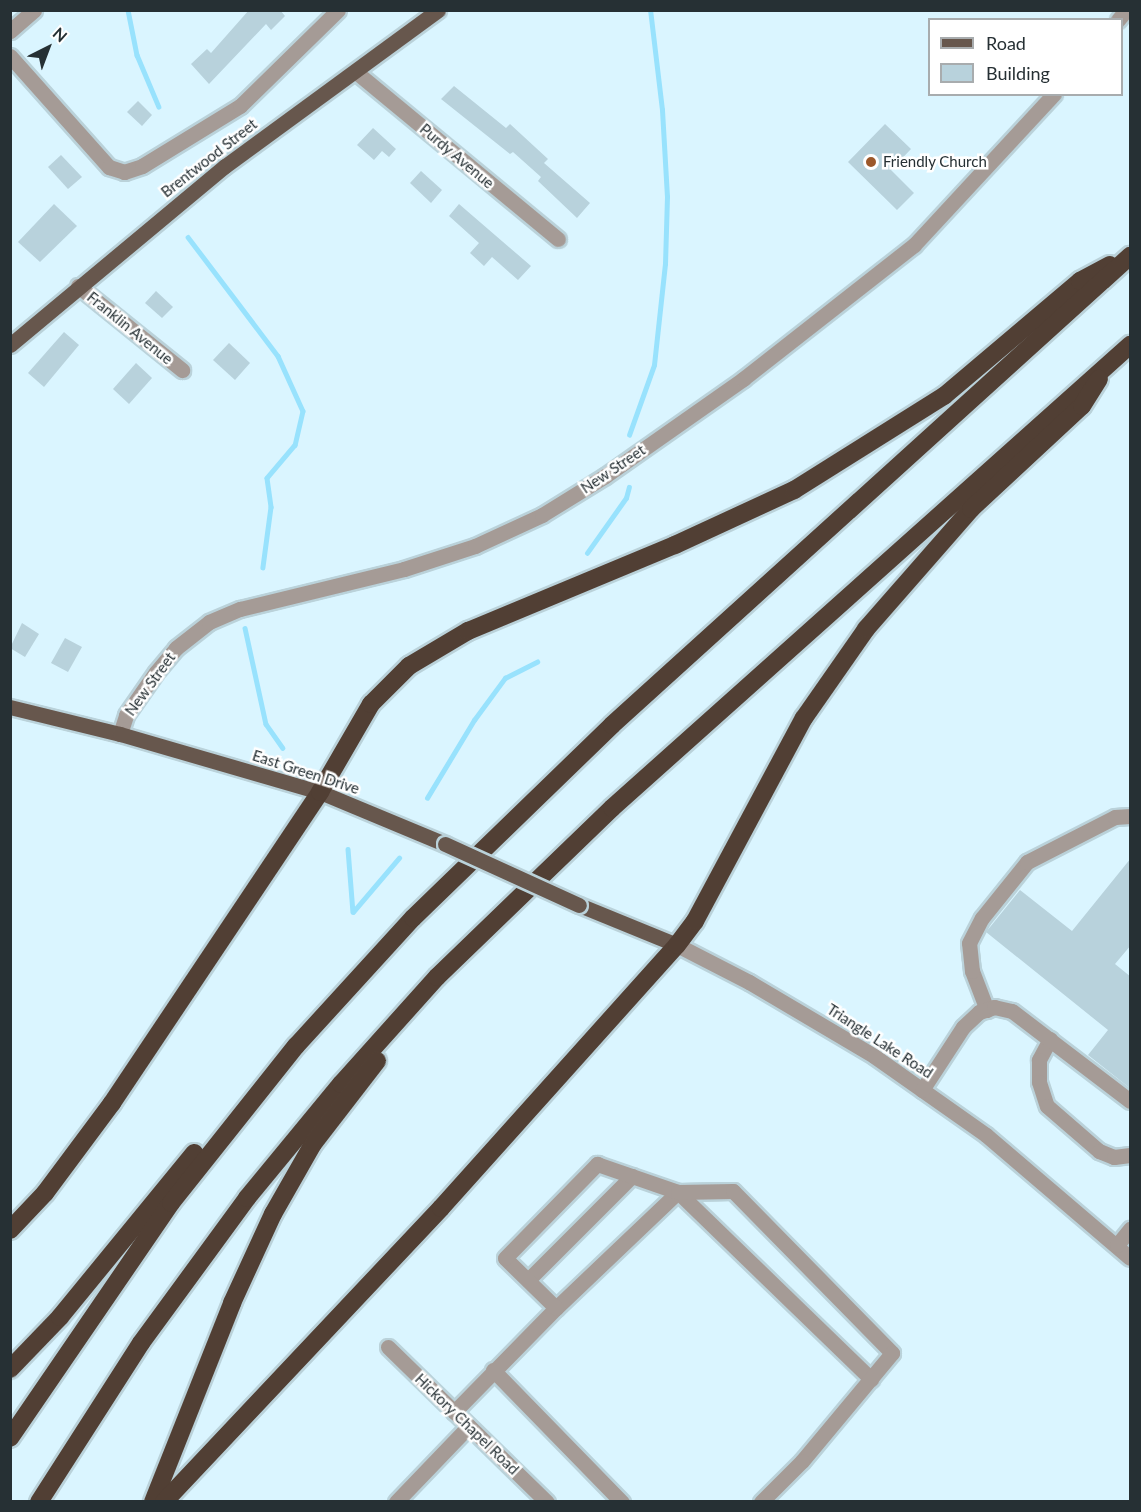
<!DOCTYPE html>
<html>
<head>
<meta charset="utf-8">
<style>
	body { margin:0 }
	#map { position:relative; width:1141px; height:1512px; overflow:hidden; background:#daf5ff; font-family:Lato,sans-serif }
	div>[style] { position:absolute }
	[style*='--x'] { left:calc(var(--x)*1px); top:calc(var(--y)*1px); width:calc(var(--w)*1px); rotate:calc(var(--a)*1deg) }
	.stream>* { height:4.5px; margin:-2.25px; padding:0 2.25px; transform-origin:2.25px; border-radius:2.25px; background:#98e2fd }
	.building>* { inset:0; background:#b8d2dc }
	.roads { filter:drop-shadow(2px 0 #bad2da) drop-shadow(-2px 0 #bad2da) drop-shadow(0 2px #bad2da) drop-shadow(0 -2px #bad2da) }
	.minor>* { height:15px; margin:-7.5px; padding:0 7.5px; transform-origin:7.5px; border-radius:7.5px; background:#a59b96 }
	.major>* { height:15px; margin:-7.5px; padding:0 7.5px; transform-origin:7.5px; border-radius:7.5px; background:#67574d }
	.highway>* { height:18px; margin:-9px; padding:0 9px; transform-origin:9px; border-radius:9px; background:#513f34 }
	.bridges { filter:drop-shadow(2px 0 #bad2da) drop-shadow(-2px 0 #bad2da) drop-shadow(0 2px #bad2da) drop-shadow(0 -2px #bad2da) }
	.major-bridge>* { height:15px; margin:-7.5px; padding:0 7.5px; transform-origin:7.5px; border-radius:7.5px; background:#67574d }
	.dots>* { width:16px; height:16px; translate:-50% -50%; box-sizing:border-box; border:3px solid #fff; border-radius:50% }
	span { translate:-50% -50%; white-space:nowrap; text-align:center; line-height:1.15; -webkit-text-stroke:5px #fff; paint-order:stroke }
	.street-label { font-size:15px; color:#263034 }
	.poi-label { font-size:15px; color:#263034 }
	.left { translate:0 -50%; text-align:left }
	.frame { position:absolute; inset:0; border:12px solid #263034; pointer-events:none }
	.legend { position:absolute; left:928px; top:18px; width:195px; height:78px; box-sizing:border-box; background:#fff; border:2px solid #a8acae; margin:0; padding:8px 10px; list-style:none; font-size:18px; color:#263034 }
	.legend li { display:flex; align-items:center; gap:12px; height:30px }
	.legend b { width:30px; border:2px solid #a8acae }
	.north { position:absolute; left:18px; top:18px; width:60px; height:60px; -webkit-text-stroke:4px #fff; paint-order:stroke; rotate:42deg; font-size:16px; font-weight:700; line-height:24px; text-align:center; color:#263034 }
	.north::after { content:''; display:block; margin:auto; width:21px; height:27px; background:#263034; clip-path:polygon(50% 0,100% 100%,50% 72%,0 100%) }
</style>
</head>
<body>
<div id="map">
	<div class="stream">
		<i style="--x:128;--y:10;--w:46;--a:78.7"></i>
		<i style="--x:137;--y:55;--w:56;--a:67.1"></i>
		<i style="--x:188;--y:237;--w:149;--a:52.9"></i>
		<i style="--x:278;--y:356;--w:60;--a:65.6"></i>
		<i style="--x:303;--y:411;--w:35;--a:103"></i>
		<i style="--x:295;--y:445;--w:43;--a:130.3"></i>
		<i style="--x:267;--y:478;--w:29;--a:82"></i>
		<i style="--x:271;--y:507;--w:61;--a:97.6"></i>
		<i style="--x:629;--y:435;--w:74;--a:-70.3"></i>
		<i style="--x:654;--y:365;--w:102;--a:-83.8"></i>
		<i style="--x:665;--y:264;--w:67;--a:-88.3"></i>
		<i style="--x:667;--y:197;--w:87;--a:-93.3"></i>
		<i style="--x:662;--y:110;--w:101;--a:-96.8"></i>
		<i style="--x:587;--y:553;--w:67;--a:-54.7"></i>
		<i style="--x:626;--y:498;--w:11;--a:-75"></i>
		<i style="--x:245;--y:628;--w:98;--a:77.7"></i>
		<i style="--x:266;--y:724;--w:29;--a:55"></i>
		<i style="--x:427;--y:798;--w:91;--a:-58.9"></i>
		<i style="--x:474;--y:720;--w:52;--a:-53.6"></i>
		<i style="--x:505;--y:678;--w:36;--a:-27"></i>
		<i style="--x:348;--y:849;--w:63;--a:85.5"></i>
		<i style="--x:353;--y:912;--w:71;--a:-49.6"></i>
	</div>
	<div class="building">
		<i style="clip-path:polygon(249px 10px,280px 10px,285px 16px,271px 30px,266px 24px,209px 84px,191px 64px,207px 49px,211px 53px)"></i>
		<i style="clip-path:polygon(454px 86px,506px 128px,510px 124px,548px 159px,544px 163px,590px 203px,577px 218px,538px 181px,541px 177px,513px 152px,510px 154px,441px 99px)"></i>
		<i style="clip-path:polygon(138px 101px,152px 115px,142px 126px,127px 112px)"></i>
		<i style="clip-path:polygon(885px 124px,911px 149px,891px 170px,914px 193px,897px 210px,848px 162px)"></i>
		<i style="clip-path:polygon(373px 128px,396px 149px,389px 157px,382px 151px,374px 160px,357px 145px)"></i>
		<i style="clip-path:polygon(61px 155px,82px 177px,68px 189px,48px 167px)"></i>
		<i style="clip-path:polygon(421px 171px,442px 190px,431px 203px,410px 183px)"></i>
		<i style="clip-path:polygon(54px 204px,77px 226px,40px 262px,18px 242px)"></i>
		<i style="clip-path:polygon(459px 204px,531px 266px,518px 280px,492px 257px,484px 266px,470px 253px,479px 243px,449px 216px)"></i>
		<i style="clip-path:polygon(156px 291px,173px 307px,162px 318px,145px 303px)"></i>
		<i style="clip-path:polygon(64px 332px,79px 345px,44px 387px,28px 373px)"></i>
		<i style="clip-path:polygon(229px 343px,250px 363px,235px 380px,213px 360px)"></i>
		<i style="clip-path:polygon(136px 363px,152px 378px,129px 404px,113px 389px)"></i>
		<i style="clip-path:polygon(22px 623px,39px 634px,25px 657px,10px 648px)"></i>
		<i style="clip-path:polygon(65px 638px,82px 647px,68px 672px,51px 663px)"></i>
		<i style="clip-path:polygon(1131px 858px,1131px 945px,1115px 964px,1131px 977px,1131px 1089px,1088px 1055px,1108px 1030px,986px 932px,1020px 890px,1072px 931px)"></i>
	</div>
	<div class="roads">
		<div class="minor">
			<i style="--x:1118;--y:20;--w:13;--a:-51"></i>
			<i style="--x:10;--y:31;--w:32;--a:-41"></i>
			<i style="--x:10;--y:56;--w:149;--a:48.3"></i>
			<i style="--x:109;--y:167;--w:16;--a:18"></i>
			<i style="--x:124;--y:172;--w:19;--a:-18"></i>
			<i style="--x:142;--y:166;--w:115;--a:-31.5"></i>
			<i style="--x:240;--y:106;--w:137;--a:-44.4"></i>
			<i style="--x:356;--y:72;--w:262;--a:39.6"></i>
			<i style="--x:78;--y:286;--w:134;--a:38.9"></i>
			<i style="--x:120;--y:734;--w:20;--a:-72"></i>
			<i style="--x:126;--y:715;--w:52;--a:-55.1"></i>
			<i style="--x:156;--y:672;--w:31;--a:-50"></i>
			<i style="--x:176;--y:648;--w:42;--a:-38.2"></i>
			<i style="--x:209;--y:622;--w:34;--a:-23"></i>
			<i style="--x:240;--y:609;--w:169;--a:-13.7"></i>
			<i style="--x:404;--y:569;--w:75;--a:-17.9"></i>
			<i style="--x:475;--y:546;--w:74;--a:-24.8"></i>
			<i style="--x:542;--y:515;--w:74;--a:-31.8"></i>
			<i style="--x:605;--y:476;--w:169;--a:-35.1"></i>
			<i style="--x:743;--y:379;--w:217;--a:-38.1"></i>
			<i style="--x:914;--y:245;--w:206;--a:-47.2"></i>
			<i style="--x:677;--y:945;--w:81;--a:27.2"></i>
			<i style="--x:749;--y:982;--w:145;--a:30.6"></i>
			<i style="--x:874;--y:1056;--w:137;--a:35.2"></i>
			<i style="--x:986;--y:1135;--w:189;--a:40.5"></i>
			<i style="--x:987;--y:1010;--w:42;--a:-111"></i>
			<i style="--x:972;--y:971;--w:28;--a:-96"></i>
			<i style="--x:969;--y:943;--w:28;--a:-63"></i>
			<i style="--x:982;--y:918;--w:72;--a:-51.2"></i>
			<i style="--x:1027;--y:862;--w:99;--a:-27.1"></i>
			<i style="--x:1115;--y:817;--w:15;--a:-4"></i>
			<i style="--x:1050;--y:1039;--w:24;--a:118"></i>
			<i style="--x:1039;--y:1060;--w:22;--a:90"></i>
			<i style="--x:1039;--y:1082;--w:25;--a:72"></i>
			<i style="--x:1047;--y:1106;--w:69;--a:40.9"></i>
			<i style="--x:1099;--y:1151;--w:16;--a:22"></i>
			<i style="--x:1114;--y:1157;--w:16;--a:-7"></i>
			<i style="--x:922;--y:1090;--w:75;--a:-56.9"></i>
			<i style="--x:963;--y:1027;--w:22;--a:-43"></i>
			<i style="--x:979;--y:1012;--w:16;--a:-18"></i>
			<i style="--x:994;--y:1007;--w:18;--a:13"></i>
			<i style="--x:1012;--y:1011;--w:148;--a:37.3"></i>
			<i style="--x:1117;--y:1245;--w:21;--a:-51"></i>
			<i style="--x:528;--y:1280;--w:147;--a:-45"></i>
			<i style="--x:556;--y:1308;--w:168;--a:-43.6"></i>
			<i style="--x:678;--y:1192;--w:269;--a:44.1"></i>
			<i style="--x:388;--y:1347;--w:222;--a:44.3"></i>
			<i style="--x:493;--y:1370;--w:185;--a:45.7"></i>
			<i style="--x:454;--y:1412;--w:146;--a:-45.6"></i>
			<i style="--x:556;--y:1308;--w:71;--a:-135.6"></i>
			<i style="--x:505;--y:1258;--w:132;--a:-45.6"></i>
			<i style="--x:597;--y:1164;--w:86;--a:19.1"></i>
			<i style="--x:678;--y:1192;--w:55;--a:-1"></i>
			<i style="--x:733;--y:1191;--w:227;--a:45.5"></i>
			<i style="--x:892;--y:1353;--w:141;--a:129.8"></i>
			<i style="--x:802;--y:1461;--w:58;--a:135"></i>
			<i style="--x:396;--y:1502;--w:105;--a:-46.2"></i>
		</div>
		<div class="major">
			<i style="--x:10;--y:345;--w:280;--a:-39.8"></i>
			<i style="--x:225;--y:166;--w:264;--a:-36.2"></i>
			<i style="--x:10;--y:707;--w:113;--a:13.8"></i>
			<i style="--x:120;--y:734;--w:208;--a:16.2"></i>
			<i style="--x:320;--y:792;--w:135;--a:22.6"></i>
			<i style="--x:579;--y:905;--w:106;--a:22.2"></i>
		</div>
		<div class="highway">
			<i style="--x:10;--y:1230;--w:51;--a:-46.6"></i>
			<i style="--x:45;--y:1193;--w:112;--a:-53.3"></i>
			<i style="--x:112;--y:1103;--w:374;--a:-56.2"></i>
			<i style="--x:320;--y:792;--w:102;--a:-59.9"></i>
			<i style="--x:371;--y:704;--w:54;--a:-45"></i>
			<i style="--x:409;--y:666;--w:69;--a:-30.7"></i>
			<i style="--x:468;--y:631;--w:224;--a:-22.6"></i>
			<i style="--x:675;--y:545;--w:131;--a:-24.8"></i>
			<i style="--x:794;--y:490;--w:177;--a:-32.1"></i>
			<i style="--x:944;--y:396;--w:178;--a:-40.2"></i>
			<i style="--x:1080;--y:281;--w:34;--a:-28"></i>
			<i style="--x:10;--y:1369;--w:72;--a:-46.1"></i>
			<i style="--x:60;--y:1317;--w:212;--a:-50.7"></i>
			<i style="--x:10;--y:1438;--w:285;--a:-55.6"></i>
			<i style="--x:171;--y:1203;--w:201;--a:-51.5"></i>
			<i style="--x:296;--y:1046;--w:173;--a:-47.6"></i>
			<i style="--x:413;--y:918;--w:277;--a:-44.1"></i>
			<i style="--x:612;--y:725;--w:699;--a:-42.16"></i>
			<i style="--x:39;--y:1502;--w:189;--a:-57.3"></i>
			<i style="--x:141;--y:1343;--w:180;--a:-53.8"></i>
			<i style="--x:247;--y:1198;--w:148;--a:-50.5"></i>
			<i style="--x:341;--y:1084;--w:144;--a:-48.1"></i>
			<i style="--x:437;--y:977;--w:243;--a:-44"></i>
			<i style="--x:612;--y:808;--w:695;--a:-41.79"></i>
			<i style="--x:153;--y:1502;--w:214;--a:-68.3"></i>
			<i style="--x:232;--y:1303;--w:98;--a:-65.3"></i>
			<i style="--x:273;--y:1214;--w:81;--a:-60.3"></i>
			<i style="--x:313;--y:1144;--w:105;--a:-52.4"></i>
			<i style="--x:164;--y:1502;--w:404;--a:-46.7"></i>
			<i style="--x:441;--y:1208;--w:353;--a:-48.1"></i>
			<i style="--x:677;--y:945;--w:30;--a:-53"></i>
			<i style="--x:695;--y:921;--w:230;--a:-61.8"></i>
			<i style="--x:804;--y:718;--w:108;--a:-55.1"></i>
			<i style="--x:866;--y:629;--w:159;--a:-48.8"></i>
			<i style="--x:971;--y:509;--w:151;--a:-42.9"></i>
			<i style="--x:1082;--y:406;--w:32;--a:-58"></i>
		</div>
	</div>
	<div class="bridges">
		<div class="major-bridge">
			<i style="--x:445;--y:844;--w:147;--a:24.5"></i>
		</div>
	</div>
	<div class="dots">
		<i style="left:871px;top:162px;background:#9c582a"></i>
	</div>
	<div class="street-label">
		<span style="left:457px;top:156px;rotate:40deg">Purdy Avenue</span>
		<span style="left:209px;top:158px;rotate:-38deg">Brentwood Street</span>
		<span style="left:130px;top:328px;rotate:39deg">Franklin Avenue</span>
		<span style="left:613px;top:469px;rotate:-34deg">New Street</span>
		<span style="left:150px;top:684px;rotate:-54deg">New Street</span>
		<span style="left:306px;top:772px;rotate:18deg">East Green Drive</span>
		<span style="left:880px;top:1041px;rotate:33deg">Triangle Lake Road</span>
		<span style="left:467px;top:1424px;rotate:44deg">Hickory Chapel Road</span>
	</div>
	<div class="poi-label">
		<span class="left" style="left:883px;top:162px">Friendly Church</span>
	</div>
	<div class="frame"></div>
	<ul class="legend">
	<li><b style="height:8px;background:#67574d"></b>Road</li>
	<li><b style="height:16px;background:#b8d2dc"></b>Building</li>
	</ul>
	<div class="north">N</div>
</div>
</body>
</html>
